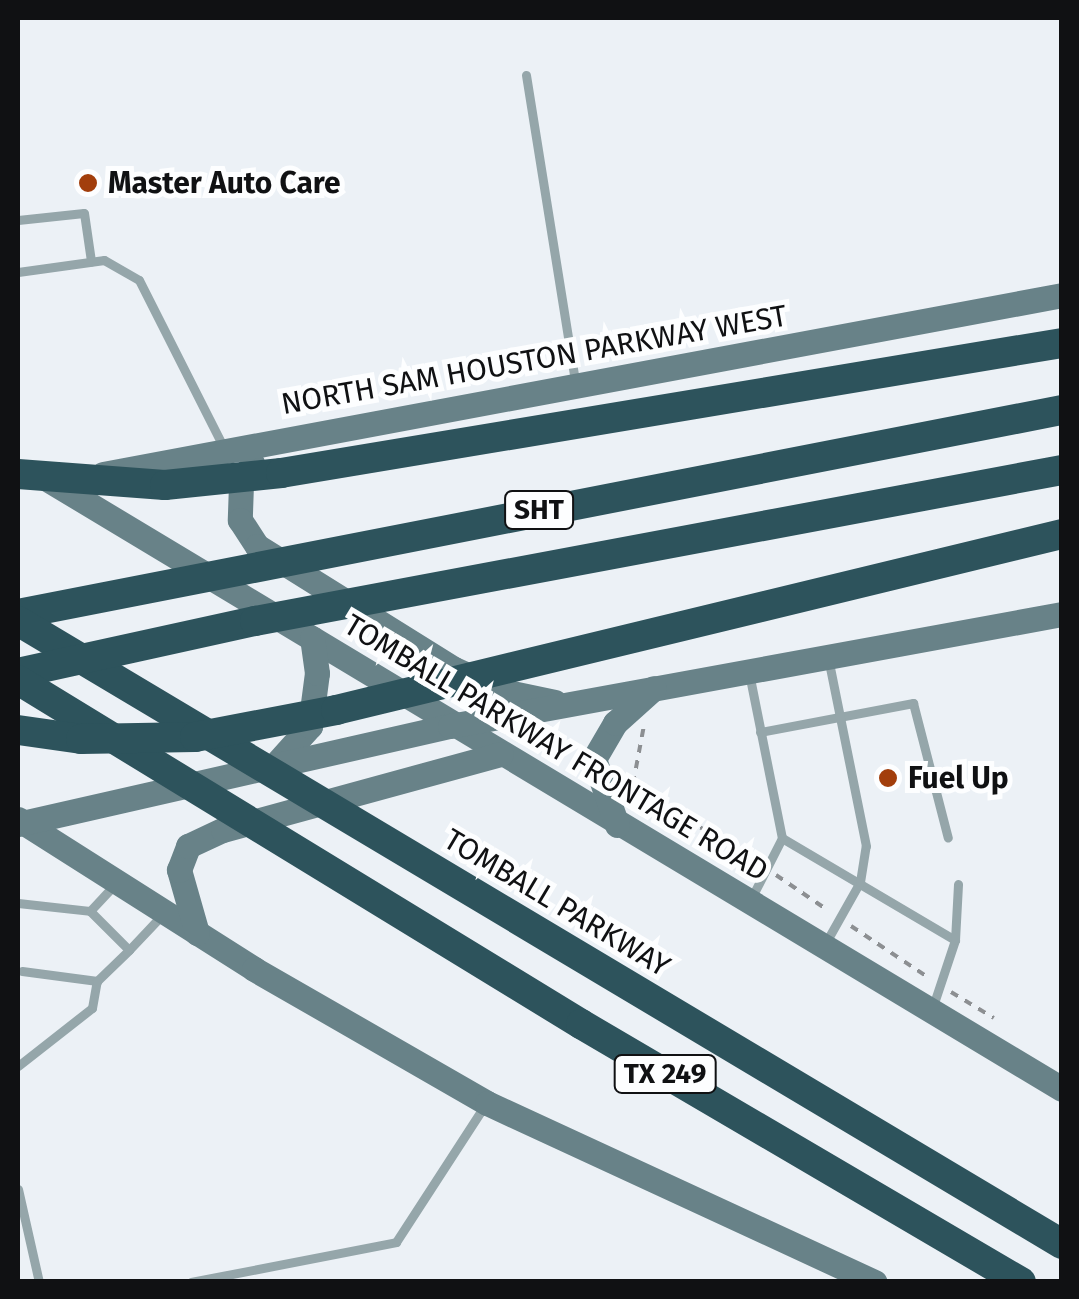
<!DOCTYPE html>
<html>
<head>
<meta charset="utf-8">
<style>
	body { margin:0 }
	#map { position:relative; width:1079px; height:1299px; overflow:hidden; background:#ecf1f6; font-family:"Fira Sans",sans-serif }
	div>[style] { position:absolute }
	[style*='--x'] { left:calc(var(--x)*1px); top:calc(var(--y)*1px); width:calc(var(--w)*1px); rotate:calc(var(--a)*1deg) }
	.path>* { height:4px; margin-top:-2px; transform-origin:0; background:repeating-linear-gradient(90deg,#8c8f92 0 8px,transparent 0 16px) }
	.service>* { height:9px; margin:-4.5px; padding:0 4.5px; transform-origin:4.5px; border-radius:4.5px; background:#95a6aa }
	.secondary>* { height:25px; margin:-12.5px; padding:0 12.5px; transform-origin:12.5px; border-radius:12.5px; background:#688288 }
	.motorway>* { height:30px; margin:-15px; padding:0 15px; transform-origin:15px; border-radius:15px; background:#2d535c }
	.dots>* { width:28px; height:28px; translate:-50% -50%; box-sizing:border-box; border:5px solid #fdfeff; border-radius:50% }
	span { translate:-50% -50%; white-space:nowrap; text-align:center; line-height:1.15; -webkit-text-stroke:10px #fdfeff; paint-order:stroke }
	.shield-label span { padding:2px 8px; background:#fdfeff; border:2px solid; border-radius:8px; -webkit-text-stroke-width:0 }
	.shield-label { font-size:28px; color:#101113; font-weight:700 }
	.poi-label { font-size:30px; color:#101113; font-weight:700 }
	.left { translate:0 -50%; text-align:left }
	.street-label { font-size:30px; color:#101113 }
	.frame { position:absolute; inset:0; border:20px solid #101113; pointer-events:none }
</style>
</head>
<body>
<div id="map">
	<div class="path">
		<i style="--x:633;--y:784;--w:60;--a:-79.4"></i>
		<i style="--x:632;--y:786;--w:145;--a:31.2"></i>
		<i style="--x:776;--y:875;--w:60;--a:34.2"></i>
		<i style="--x:851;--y:926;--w:90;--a:33.7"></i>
		<i style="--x:951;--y:992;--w:50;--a:31.2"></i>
	</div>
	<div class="service">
		<i style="--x:526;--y:75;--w:311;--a:80.9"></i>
		<i style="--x:18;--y:220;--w:66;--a:-6.1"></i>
		<i style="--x:84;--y:213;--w:49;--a:81.7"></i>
		<i style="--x:18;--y:272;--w:87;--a:-7.9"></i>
		<i style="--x:104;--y:260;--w:40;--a:29.7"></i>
		<i style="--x:139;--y:280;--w:188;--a:63.2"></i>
		<i style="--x:749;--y:673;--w:168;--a:78.7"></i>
		<i style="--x:782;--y:838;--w:66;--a:117"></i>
		<i style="--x:760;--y:732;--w:156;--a:-10.7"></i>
		<i style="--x:913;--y:703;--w:139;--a:75.5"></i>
		<i style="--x:782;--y:838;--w:201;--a:30.5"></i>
		<i style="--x:955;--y:940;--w:70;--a:108.4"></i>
		<i style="--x:18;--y:903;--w:72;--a:6.3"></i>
		<i style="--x:90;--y:911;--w:34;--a:-47"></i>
		<i style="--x:90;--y:911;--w:55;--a:45"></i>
		<i style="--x:129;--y:950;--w:51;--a:-46.6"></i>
		<i style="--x:955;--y:940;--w:56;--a:-86.9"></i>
		<i style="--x:825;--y:944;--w:71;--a:-60.6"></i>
		<i style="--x:860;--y:882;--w:36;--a:-81"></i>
		<i style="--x:866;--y:846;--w:192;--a:-101.4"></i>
		<i style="--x:22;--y:971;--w:76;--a:7.6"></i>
		<i style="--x:18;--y:1066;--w:94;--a:-38.1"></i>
		<i style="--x:92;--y:1008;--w:27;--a:-80"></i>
		<i style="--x:97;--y:981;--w:45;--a:-44.1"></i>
		<i style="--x:18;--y:1189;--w:95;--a:77.3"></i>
		<i style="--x:191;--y:1282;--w:209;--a:-11"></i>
		<i style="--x:396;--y:1242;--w:163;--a:-57"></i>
	</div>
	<div class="secondary">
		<i style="--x:252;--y:463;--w:24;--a:118"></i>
		<i style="--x:241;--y:484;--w:36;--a:92"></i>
		<i style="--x:240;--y:520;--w:31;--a:57"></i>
		<i style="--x:257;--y:546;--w:232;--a:32"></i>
		<i style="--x:454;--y:669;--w:54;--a:24.2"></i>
		<i style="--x:503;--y:691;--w:53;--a:11.9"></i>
		<i style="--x:103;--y:474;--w:976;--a:-10.57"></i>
		<i style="--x:42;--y:476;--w:1190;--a:31.01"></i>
		<i style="--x:274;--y:766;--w:54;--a:-48"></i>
		<i style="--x:310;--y:726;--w:53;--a:-82.5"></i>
		<i style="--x:317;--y:673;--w:35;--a:-98"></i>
		<i style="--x:18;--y:819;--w:280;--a:32.4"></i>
		<i style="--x:254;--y:969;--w:269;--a:29.9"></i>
		<i style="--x:487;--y:1103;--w:427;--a:24.8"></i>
		<i style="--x:18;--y:824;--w:443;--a:-12.8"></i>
		<i style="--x:450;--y:726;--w:622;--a:-10.37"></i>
		<i style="--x:617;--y:825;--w:70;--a:-109.2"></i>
		<i style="--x:594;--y:759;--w:42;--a:-59.7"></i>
		<i style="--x:615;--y:723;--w:52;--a:-41.9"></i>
		<i style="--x:197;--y:933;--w:66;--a:-105.9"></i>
		<i style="--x:179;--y:870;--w:26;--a:-69"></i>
		<i style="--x:188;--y:846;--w:38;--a:-25"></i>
		<i style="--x:223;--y:830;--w:288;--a:-15.3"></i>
	</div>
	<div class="motorway">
		<i style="--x:18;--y:474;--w:147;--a:4.3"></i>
		<i style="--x:165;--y:485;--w:117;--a:-5.9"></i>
		<i style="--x:281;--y:473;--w:792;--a:-9.45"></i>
		<i style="--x:18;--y:614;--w:1064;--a:-11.06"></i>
		<i style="--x:18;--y:621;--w:1216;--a:30.83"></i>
		<i style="--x:18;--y:673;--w:243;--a:-12.4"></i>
		<i style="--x:255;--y:621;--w:821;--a:-10.6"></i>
		<i style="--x:18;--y:680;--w:660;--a:31.43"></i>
		<i style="--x:581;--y:1024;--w:510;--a:30.39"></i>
		<i style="--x:18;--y:730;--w:64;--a:8.1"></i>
		<i style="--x:81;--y:739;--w:114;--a:-1"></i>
		<i style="--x:195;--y:737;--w:144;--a:-10.8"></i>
		<i style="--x:336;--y:710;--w:747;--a:-13.63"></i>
	</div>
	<div class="dots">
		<i style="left:88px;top:183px;background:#a23e0c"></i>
		<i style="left:888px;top:778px;background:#a23e0c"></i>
	</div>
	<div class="shield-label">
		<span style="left:539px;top:510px">SHT</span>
		<span style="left:665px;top:1074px">TX 249</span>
	</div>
	<div class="poi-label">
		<span class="left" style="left:108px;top:183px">Master Auto Care</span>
		<span class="left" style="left:908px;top:778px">Fuel Up</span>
	</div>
	<div class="street-label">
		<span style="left:534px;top:360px;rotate:-10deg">NORTH SAM HOUSTON PARKWAY WEST</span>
		<span style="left:556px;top:748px;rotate:31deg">TOMBALL PARKWAY FRONTAGE ROAD</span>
		<span style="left:557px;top:903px;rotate:31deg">TOMBALL PARKWAY</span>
	</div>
	<div class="frame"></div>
</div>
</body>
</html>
